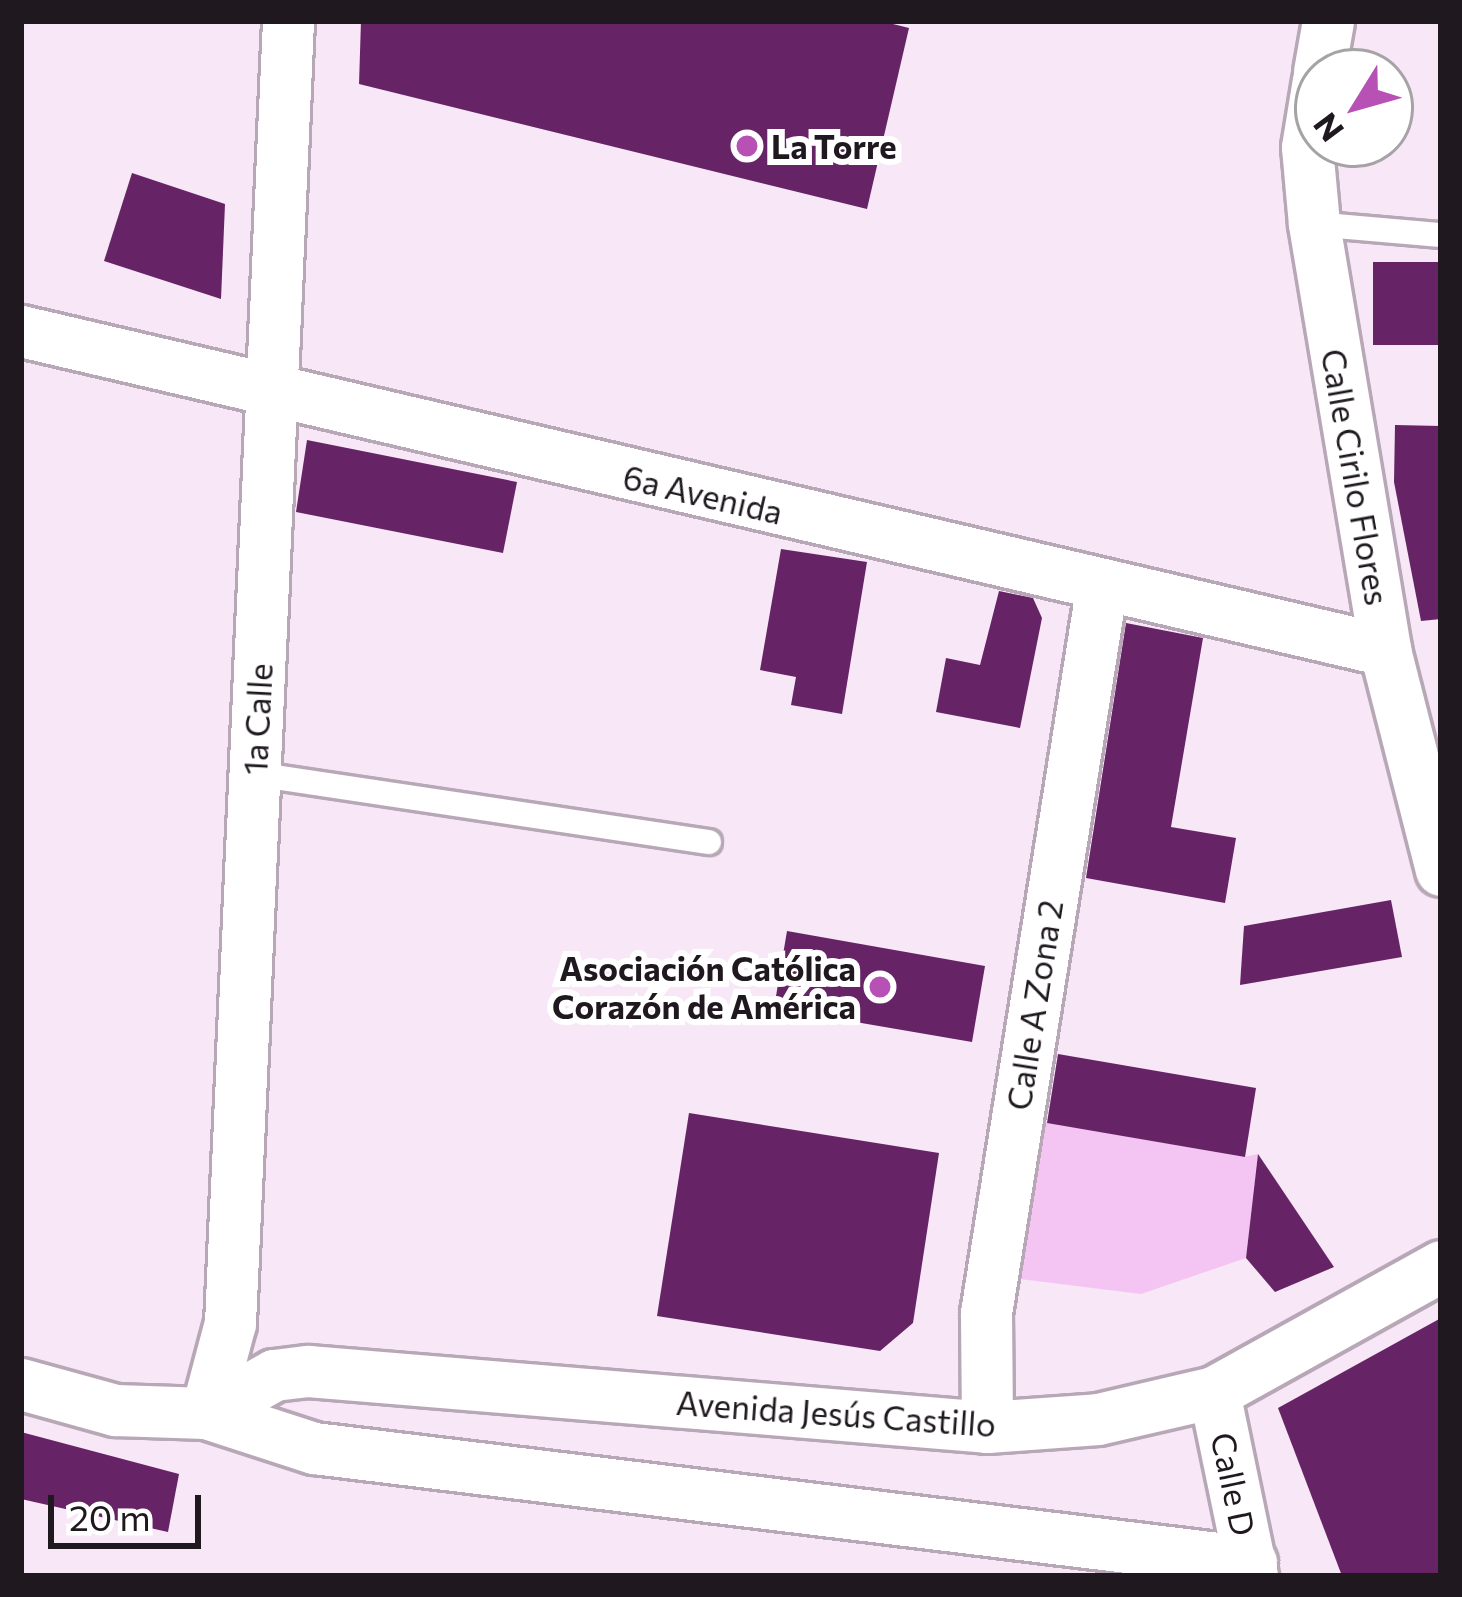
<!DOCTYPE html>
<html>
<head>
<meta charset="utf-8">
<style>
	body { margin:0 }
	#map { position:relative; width:1462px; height:1597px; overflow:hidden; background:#f8e7f7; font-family:Commissioner,sans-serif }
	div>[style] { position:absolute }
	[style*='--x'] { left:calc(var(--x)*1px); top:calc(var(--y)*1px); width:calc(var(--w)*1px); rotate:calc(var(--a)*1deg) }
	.green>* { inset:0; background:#f4c5f2 }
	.building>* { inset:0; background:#662466 }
	.roads { filter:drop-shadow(3px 0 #b8a8b7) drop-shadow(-3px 0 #b8a8b7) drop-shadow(0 3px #b8a8b7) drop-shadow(0 -3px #b8a8b7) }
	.lane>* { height:24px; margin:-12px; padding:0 12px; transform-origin:12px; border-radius:12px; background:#fff }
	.street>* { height:51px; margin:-25.5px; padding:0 25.5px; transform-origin:25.5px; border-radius:25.5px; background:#fff }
	.dots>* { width:33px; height:33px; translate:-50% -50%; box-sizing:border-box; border:6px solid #fff; border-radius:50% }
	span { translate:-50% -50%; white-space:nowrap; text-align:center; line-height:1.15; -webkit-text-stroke:12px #fff; paint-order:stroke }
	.poi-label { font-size:33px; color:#1f191f; font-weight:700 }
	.left { translate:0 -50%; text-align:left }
	.right { translate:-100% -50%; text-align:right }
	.street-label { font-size:33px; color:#1f191f }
	.frame { position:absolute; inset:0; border:24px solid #1f191f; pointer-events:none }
	.north { position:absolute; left:1294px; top:48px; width:120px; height:120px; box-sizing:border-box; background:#fff; border:3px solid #a5a3a5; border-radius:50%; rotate:233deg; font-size:33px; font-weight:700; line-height:48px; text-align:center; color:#1f191f }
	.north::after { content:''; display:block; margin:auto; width:42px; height:54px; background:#b751b5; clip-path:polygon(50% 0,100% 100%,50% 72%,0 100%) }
	.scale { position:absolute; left:48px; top:1495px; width:153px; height:54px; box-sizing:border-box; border:6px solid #1f191f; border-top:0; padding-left:15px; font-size:36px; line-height:42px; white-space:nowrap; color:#1f191f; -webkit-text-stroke:9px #fff; paint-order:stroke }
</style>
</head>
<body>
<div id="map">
	<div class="green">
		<i style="clip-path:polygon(1039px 1121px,1244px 1157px,1258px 1154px,1246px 1258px,1141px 1294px,1013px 1278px)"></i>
	</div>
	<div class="building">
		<i style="clip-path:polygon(361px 21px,881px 21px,909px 28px,867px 209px,359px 84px)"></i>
		<i style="clip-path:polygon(132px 173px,225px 204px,221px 299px,104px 261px)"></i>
		<i style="clip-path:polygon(1373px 262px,1441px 262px,1441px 345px,1373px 345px)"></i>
		<i style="clip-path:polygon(1395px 425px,1441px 426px,1441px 619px,1421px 621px,1394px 482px)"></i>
		<i style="clip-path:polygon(307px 440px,517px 482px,503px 553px,296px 512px)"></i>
		<i style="clip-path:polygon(781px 549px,867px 562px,842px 714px,791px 705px,796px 677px,760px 670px)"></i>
		<i style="clip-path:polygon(999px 591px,1033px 598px,1042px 618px,1020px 728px,936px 712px,946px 658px,980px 665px)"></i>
		<i style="clip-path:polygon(1126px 623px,1203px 638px,1171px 827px,1236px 838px,1225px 903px,1086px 878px)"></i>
		<i style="clip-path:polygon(1391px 900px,1402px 957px,1240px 985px,1244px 926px)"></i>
		<i style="clip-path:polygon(787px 931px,985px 966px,972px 1042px,774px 1008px)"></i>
		<i style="clip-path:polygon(1058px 1054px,1256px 1088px,1245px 1157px,1047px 1123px)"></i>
		<i style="clip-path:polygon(689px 1113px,939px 1153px,913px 1323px,880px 1351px,657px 1316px)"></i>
		<i style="clip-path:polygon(1258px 1154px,1334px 1267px,1275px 1292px,1246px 1258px)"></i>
		<i style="clip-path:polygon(1441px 1318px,1441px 1576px,1342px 1576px,1278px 1408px)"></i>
		<i style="clip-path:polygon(21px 1432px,179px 1474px,168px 1532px,21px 1499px)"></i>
	</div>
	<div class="roads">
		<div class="lane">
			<i style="--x:1314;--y:224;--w:127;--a:5"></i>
			<i style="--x:254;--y:774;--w:460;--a:8.5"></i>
		</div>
		<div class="street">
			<i style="--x:1319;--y:72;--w:52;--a:-80"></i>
			<i style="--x:1318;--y:80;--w:68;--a:99.3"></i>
			<i style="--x:1307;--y:147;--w:77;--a:84.8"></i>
			<i style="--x:1314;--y:224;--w:432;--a:80.5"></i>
			<i style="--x:1385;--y:650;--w:227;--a:75.7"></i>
			<i style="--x:21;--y:331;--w:1401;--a:13.16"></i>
			<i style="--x:21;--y:1384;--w:98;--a:15.5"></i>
			<i style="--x:115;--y:1410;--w:91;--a:1.9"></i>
			<i style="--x:206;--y:1413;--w:114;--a:18"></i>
			<i style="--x:314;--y:1448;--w:944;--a:6.94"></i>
			<i style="--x:1214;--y:1392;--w:188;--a:78.3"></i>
			<i style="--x:206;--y:1413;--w:93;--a:-75.1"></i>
			<i style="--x:230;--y:1323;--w:1303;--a:-87.45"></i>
			<i style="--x:206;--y:1413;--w:78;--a:-29.2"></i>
			<i style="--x:274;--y:1375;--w:34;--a:-7"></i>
			<i style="--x:308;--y:1371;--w:681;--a:4.71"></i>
			<i style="--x:987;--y:1427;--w:111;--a:-4.1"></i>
			<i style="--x:1098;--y:1419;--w:119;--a:-13.1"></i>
			<i style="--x:1214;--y:1392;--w:260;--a:-29"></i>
			<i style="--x:987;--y:1427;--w:114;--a:-90.5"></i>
			<i style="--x:986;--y:1313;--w:738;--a:-80.96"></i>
		</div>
	</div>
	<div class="dots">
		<i style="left:747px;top:146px;background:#b751b5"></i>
		<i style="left:880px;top:987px;background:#b751b5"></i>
	</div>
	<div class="poi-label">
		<span class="left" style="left:771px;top:146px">La Torre</span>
		<span class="right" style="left:856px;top:987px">Asociación Católica<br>Corazón de América</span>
	</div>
	<div class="street-label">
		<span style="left:1356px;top:477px;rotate:80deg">Calle Cirilo Flores</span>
		<span style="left:703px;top:494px;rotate:13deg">6a Avenida</span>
		<span style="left:257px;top:719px;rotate:-87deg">1a Calle</span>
		<span style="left:1034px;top:1005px;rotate:-81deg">Calle A Zona 2</span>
		<span style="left:836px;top:1413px;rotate:4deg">Avenida Jesús Castillo</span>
		<span style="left:1234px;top:1484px;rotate:78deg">Calle D</span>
	</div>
	<div class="frame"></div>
	<div class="north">N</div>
	<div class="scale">20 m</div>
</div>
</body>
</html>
